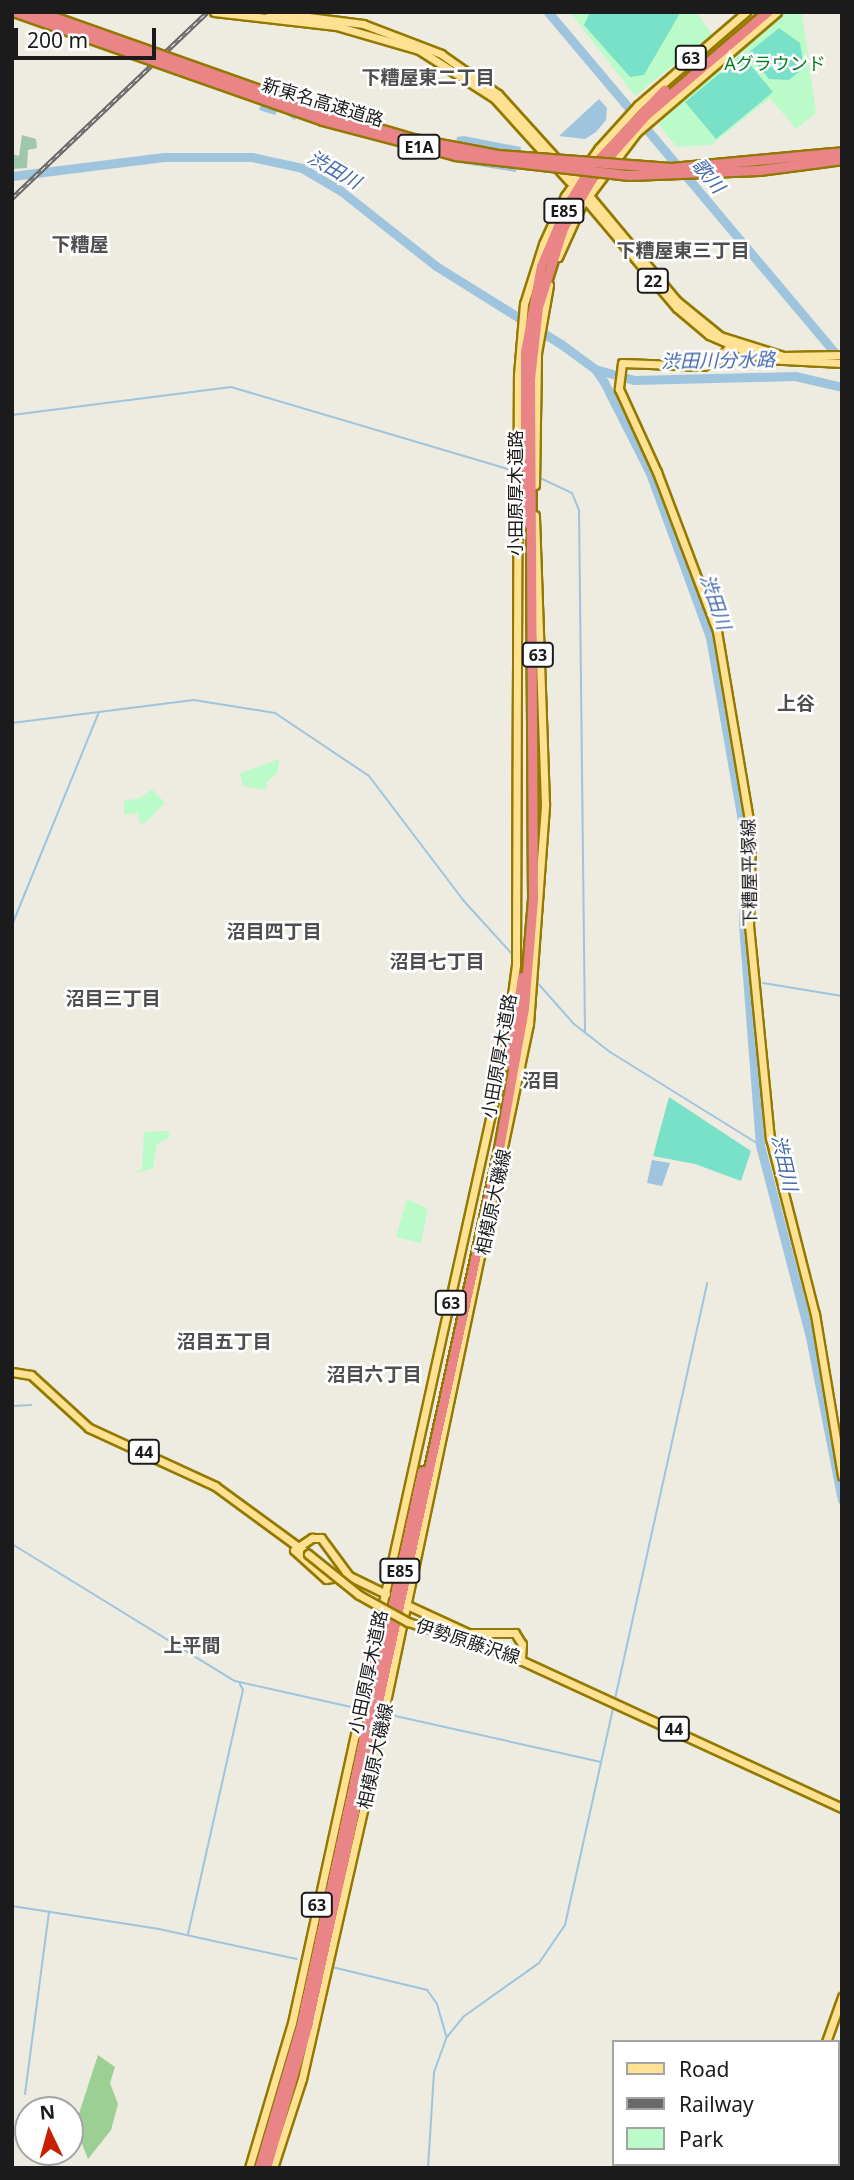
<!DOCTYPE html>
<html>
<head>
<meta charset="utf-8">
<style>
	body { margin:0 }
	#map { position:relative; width:854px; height:2180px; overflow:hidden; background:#eeebe0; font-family:"Noto Sans","Noto Sans JP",sans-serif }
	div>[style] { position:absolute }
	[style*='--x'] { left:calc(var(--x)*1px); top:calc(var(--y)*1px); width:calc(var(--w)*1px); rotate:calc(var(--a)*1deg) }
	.forest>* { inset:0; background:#9bcf93 }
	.cemetery>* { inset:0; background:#a0c7ac }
	.park>* { inset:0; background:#bafbc9 }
	.pitch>* { inset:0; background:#7ae1c9 }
	.water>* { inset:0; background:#9ec5dd }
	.stream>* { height:2px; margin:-1px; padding:0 1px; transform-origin:1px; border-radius:1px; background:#9ec5dd }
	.river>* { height:9px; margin:-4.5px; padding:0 4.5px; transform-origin:4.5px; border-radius:4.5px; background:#9ec5dd }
	.roads { filter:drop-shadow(2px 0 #937900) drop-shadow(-2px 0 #937900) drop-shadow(0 2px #937900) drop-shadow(0 -2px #937900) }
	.major>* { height:7px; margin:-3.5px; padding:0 3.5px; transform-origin:3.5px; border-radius:3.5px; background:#ffe194 }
	.highway>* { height:9px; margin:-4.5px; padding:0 4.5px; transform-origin:4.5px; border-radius:4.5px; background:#e98487 }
	.rail>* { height:4.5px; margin-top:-2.25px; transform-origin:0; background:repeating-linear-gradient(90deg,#fff 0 5px,#696969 0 10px); box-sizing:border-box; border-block:2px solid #696969 }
	.bridges { filter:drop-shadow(2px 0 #937900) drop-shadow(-2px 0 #937900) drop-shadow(0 2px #937900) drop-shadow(0 -2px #937900) }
	.major-bridge>* { height:7px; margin:-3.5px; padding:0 3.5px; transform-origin:3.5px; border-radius:3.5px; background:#ffe194 }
	.highway-bridge>* { height:9px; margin:-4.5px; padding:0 4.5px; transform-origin:4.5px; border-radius:4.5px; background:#e98487 }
	span { translate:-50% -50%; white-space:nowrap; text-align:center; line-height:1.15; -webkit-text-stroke:5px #fff; paint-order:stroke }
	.shield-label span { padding:2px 5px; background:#fff; border:2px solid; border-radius:5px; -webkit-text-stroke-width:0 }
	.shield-label { font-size:16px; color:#1b1b1b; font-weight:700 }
	.park-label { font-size:18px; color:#077c23 }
	.street-label { font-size:18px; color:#1b1b1b }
	.neighbourhood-label { font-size:19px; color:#4e4e4e; font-weight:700 }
	.water-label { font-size:19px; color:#4569ae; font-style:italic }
	.frame { position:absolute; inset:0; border:14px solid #1b1b1b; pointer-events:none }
	.legend { position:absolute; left:612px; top:2040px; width:228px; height:126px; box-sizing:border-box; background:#fff; border:2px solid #a4a4a4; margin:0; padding:9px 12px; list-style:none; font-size:21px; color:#1b1b1b }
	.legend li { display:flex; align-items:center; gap:14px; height:35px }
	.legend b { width:35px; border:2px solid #a4a4a4 }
	.north { position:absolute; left:14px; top:2096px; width:70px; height:70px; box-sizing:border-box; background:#fff; border:2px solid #a4a4a4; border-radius:50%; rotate:355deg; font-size:19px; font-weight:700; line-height:28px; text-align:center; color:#1b1b1b }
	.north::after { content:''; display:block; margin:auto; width:24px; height:32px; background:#c71f00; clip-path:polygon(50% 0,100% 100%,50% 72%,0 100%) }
	.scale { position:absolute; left:14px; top:28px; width:142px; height:32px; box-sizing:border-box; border:4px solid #1b1b1b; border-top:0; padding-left:9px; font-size:21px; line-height:24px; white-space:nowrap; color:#1b1b1b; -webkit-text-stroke:5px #fff; paint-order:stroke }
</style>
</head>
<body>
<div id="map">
	<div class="forest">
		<i style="clip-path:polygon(98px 2055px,115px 2067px,110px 2083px,118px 2104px,111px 2130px,88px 2159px,75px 2126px)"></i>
	</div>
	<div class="cemetery">
		<i style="clip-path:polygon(22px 135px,36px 139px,37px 148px,28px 150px,27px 168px,12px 169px,12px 154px,19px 156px)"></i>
	</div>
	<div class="park">
		<i style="clip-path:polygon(570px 12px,696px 12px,712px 34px,635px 96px)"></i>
		<i style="clip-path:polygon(784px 12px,802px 12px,816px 113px,796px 129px,770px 98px,711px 145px,677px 147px,658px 124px)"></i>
		<i style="clip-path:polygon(279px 759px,278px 772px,266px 783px,266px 790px,243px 786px,240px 773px)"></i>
		<i style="clip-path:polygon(152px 789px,165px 803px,147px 821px,140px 824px,138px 813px,124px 815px,124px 801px,140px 798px)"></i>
		<i style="clip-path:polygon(169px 1131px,169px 1138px,157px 1144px,153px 1168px,131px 1175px,142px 1169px,144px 1132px)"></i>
		<i style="clip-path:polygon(407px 1199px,428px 1209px,421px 1243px,396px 1237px)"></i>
	</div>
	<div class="pitch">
		<i style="clip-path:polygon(590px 12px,677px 12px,679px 15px,644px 75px,630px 77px,584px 25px)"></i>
		<i style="clip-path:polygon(779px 28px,800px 43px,804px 68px,789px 80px,769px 79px,748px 53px)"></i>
		<i style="clip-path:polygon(742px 55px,773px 92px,716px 139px,685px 102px)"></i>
		<i style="clip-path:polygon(669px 1097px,751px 1151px,741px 1181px,695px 1164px,653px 1156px)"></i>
	</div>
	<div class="water">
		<i style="clip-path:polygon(269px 82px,302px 97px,295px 120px,278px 109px,275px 115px,259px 110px)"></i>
		<i style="clip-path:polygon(599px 99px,607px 108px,606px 120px,596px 132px,585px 139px,559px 136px)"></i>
		<i style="clip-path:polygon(464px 136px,521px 147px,516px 172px,452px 162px,457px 137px)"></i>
		<i style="clip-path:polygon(652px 1160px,670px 1163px,662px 1186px,647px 1183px)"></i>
	</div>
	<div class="stream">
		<i style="--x:12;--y:415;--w:221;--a:-7.3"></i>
		<i style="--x:231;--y:387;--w:293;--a:16.5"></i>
		<i style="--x:540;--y:478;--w:35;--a:25"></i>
		<i style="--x:572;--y:493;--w:18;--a:68"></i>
		<i style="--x:579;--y:510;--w:522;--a:89.34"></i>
		<i style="--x:12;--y:723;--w:183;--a:-7.2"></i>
		<i style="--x:194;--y:700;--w:82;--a:9.1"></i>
		<i style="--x:275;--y:713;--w:113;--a:33.8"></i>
		<i style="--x:369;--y:776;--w:156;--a:52.8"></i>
		<i style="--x:463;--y:900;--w:73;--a:47.8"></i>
		<i style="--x:12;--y:925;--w:230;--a:-67.8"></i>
		<i style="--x:534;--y:979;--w:60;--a:48.4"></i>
		<i style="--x:574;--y:1024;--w:46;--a:37.9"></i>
		<i style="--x:610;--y:1052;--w:176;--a:31.8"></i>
		<i style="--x:763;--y:983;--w:80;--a:9.3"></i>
		<i style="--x:12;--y:1406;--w:19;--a:-3"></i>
		<i style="--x:12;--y:1544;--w:262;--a:31.6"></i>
		<i style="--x:235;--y:1681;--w:119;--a:12.6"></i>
		<i style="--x:615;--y:1699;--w:426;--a:-77.5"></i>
		<i style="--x:391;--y:1715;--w:215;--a:12.6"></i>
		<i style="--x:12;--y:1906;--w:149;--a:8.9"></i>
		<i style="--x:159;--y:1929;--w:141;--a:12.3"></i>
		<i style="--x:188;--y:1934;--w:250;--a:-77.3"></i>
		<i style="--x:243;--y:1690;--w:7;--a:-117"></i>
		<i style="--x:332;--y:1967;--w:98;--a:13.6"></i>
		<i style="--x:427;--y:1990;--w:17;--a:54"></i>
		<i style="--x:437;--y:2004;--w:33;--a:74"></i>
		<i style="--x:25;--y:2094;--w:184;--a:-82.5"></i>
		<i style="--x:428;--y:2168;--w:96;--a:-86.4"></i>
		<i style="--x:434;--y:2072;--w:37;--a:-70"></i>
		<i style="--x:447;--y:2037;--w:26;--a:-51"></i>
		<i style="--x:463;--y:2017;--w:93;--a:-35.4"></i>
		<i style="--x:539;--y:1963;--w:46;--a:-55.6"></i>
		<i style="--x:565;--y:1925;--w:222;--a:-77.5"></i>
	</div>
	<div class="river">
		<i style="--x:548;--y:12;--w:454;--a:49.9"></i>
		<i style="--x:12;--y:176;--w:153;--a:-7.1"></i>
		<i style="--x:164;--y:157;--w:88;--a:0"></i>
		<i style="--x:252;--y:157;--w:51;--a:12.4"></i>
		<i style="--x:302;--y:168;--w:45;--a:30.5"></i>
		<i style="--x:341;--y:191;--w:121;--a:38.3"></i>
		<i style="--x:436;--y:266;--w:147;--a:32"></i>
		<i style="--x:561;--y:344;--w:42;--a:36.3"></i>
		<i style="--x:595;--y:369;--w:16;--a:55"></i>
		<i style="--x:604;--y:382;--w:102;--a:63.2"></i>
		<i style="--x:650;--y:473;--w:175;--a:69.9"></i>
		<i style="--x:710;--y:637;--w:209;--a:80.1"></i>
		<i style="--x:746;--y:843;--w:81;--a:92.1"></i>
		<i style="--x:743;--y:924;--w:222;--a:85.6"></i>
		<i style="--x:760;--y:1145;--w:198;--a:75.4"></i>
		<i style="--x:810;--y:1337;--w:166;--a:78.9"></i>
		<i style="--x:595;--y:369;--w:41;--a:15.8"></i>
		<i style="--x:634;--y:380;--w:161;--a:-1.4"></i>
		<i style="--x:795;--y:376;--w:48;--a:13.2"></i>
	</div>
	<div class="roads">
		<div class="major">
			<i style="--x:214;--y:12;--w:123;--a:6.5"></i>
			<i style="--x:336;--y:26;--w:86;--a:16.1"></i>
			<i style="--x:419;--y:50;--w:89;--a:32.6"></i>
			<i style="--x:494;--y:98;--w:112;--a:47.9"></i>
			<i style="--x:269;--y:12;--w:95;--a:7.3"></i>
			<i style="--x:363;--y:24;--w:84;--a:21"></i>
			<i style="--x:441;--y:54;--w:70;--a:35.1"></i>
			<i style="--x:498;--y:94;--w:110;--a:47.9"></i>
			<i style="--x:592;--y:199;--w:133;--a:50.2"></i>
			<i style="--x:677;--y:301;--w:55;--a:39.1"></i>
			<i style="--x:720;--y:336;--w:66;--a:17.6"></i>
			<i style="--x:783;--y:356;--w:59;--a:-1"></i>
			<i style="--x:589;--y:204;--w:136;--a:49.8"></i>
			<i style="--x:677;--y:308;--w:42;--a:40.2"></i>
			<i style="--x:709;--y:335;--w:60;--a:23.6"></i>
			<i style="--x:764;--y:359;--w:78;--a:2.9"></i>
			<i style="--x:558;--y:257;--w:56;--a:-65.7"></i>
			<i style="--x:581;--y:206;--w:93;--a:-52.9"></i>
			<i style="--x:637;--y:132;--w:184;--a:-40.6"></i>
			<i style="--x:732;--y:342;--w:21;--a:125"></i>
			<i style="--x:720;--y:359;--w:18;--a:158"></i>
			<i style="--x:703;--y:366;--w:81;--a:-177.9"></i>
			<i style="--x:622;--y:363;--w:26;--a:97"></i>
			<i style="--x:619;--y:389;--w:91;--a:65.4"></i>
			<i style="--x:657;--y:472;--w:170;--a:69.3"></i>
			<i style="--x:717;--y:631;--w:203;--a:80.4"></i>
			<i style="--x:751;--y:831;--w:94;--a:91.2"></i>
			<i style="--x:749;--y:925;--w:214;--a:84.4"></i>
			<i style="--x:770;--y:1138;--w:182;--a:75.7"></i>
			<i style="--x:815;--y:1314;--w:164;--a:80.5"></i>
			<i style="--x:535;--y:485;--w:132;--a:-89.1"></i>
			<i style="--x:537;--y:353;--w:69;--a:-80"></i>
			<i style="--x:12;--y:1372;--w:19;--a:9"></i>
			<i style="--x:31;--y:1375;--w:79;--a:42.4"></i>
			<i style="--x:89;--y:1428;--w:139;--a:24.7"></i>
			<i style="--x:215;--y:1486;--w:115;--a:36.2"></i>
			<i style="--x:349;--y:1576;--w:23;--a:173"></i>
			<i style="--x:326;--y:1579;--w:43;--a:-137.8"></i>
			<i style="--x:294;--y:1550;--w:22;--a:-34"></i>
			<i style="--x:312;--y:1538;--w:9;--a:0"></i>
			<i style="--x:321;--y:1538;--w:47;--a:53.6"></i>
			<i style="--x:349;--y:1576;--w:41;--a:25.9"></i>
			<i style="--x:407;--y:1605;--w:67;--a:24.7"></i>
			<i style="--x:468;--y:1633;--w:47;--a:0"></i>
			<i style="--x:515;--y:1633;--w:13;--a:58"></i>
			<i style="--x:522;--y:1644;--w:14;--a:94"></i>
			<i style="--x:374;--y:1643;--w:602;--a:-77.53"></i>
			<i style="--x:504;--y:1055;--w:91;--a:-82.4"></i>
			<i style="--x:516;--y:965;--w:590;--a:-89.81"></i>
			<i style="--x:518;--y:375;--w:71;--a:-85.2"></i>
			<i style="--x:524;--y:304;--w:63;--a:-72.4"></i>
			<i style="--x:543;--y:244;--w:53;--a:-65.4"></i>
			<i style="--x:565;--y:196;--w:59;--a:-54.7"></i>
			<i style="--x:599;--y:148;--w:58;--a:-47.8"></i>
			<i style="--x:638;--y:105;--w:143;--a:-40.7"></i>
			<i style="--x:505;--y:1653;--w:371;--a:24.7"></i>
			<i style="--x:826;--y:2042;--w:48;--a:-70.4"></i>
			<i style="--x:249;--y:2168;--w:151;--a:-73.5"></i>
			<i style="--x:292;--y:2023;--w:377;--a:-77.7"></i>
			<i style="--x:273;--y:2168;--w:94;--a:-72"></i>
			<i style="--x:302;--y:2079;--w:280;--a:-77.2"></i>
			<i style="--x:364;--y:1806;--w:799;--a:-78.09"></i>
			<i style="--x:529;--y:1024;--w:221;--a:-85.8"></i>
			<i style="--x:545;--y:804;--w:289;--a:-92"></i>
			<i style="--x:752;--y:2168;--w:4;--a:-63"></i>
		</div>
		<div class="highway">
			<i style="--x:525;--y:523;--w:171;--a:-90"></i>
			<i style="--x:525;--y:352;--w:87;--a:-79.5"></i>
			<i style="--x:541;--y:266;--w:64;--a:-67"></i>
			<i style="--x:566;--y:207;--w:46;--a:-58.4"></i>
			<i style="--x:590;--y:168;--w:108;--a:-46.5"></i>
			<i style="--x:509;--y:1064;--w:88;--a:-81.5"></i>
			<i style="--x:374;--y:1665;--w:25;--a:-88"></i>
			<i style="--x:259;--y:2168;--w:150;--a:-73.7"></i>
			<i style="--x:301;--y:2024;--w:566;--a:-77.66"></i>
			<i style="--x:266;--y:2168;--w:148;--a:-73.9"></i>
			<i style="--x:307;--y:2026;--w:893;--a:-77.65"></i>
			<i style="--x:498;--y:1154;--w:148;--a:-79.9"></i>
			<i style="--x:524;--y:1008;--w:109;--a:-85.3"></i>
			<i style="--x:533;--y:899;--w:520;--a:-90.33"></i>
			<i style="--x:530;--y:379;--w:72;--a:-83.7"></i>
			<i style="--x:538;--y:307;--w:83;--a:-72.4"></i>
			<i style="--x:563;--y:228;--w:67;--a:-59.6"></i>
			<i style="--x:597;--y:170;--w:74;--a:-48.3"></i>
			<i style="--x:646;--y:115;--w:159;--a:-40.4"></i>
		</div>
	</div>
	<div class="rail">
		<i style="--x:12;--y:198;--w:269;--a:-43.6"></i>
	</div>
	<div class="bridges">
		<div class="major-bridge">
			<i style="--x:308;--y:1554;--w:65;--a:38.8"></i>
			<i style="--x:359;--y:1595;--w:56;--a:28.9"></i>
			<i style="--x:408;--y:1622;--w:102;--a:17.7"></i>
		</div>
		<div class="highway-bridge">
			<i style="--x:16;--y:12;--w:324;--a:19.4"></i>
			<i style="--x:322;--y:120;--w:138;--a:14.7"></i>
			<i style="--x:455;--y:155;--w:175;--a:6.6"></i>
			<i style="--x:629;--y:175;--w:130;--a:-2.2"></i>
			<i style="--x:759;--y:170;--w:84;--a:-7.5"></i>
			<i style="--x:39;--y:12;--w:302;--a:19.5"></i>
			<i style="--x:324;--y:113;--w:93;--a:16.3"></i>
			<i style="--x:413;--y:139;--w:86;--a:10.7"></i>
			<i style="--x:498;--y:155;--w:173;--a:4.3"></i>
			<i style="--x:671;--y:168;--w:172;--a:-5.3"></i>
		</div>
	</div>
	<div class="shield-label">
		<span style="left:691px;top:58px">63</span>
		<span style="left:419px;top:147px">E1A</span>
		<span style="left:564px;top:211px">E85</span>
		<span style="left:653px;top:281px">22</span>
		<span style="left:538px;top:655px">63</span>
		<span style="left:451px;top:1303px">63</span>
		<span style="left:144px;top:1452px">44</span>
		<span style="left:400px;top:1571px">E85</span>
		<span style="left:674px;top:1729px">44</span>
		<span style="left:317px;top:1905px">63</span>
	</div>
	<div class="park-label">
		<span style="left:775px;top:63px">Aグラウンド</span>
	</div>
	<div class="street-label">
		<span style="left:323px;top:102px;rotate:17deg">新東名高速道路</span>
		<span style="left:515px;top:493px;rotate:-90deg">小田原厚木道路</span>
		<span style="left:749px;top:873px;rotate:-91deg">下糟屋平塚線</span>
		<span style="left:499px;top:1056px;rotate:-80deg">小田原厚木道路</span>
		<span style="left:493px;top:1202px;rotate:-78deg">相模原大磯線</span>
		<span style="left:468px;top:1641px;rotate:18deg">伊勢原藤沢線</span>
		<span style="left:368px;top:1672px;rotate:-78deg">小田原厚木道路</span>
		<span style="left:375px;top:1756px;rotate:-78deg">相模原大磯線</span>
	</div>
	<div class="neighbourhood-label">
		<span style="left:428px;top:78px">下糟屋東二丁目</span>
		<span style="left:80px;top:245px">下糟屋</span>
		<span style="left:683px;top:251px">下糟屋東三丁目</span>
		<span style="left:796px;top:704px">上谷</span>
		<span style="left:274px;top:932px">沼目四丁目</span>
		<span style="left:437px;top:962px">沼目七丁目</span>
		<span style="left:113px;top:999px">沼目三丁目</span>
		<span style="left:541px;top:1081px">沼目</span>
		<span style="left:224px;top:1342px">沼目五丁目</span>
		<span style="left:374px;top:1375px">沼目六丁目</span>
		<span style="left:192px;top:1646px">上平間</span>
	</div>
	<div class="water-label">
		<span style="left:334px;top:170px;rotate:30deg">渋田川</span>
		<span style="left:708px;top:176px;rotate:50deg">歌川</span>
		<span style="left:718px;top:361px;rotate:-1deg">渋田川分水路</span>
		<span style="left:715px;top:602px;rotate:71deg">渋田川</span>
		<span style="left:784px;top:1163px;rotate:77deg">渋田川</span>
	</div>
	<div class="frame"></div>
	<ul class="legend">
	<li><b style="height:9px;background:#ffe194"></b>Road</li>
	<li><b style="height:9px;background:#696969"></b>Railway</li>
	<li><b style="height:19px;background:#bafbc9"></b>Park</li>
	</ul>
	<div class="north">N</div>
	<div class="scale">200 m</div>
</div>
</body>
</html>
